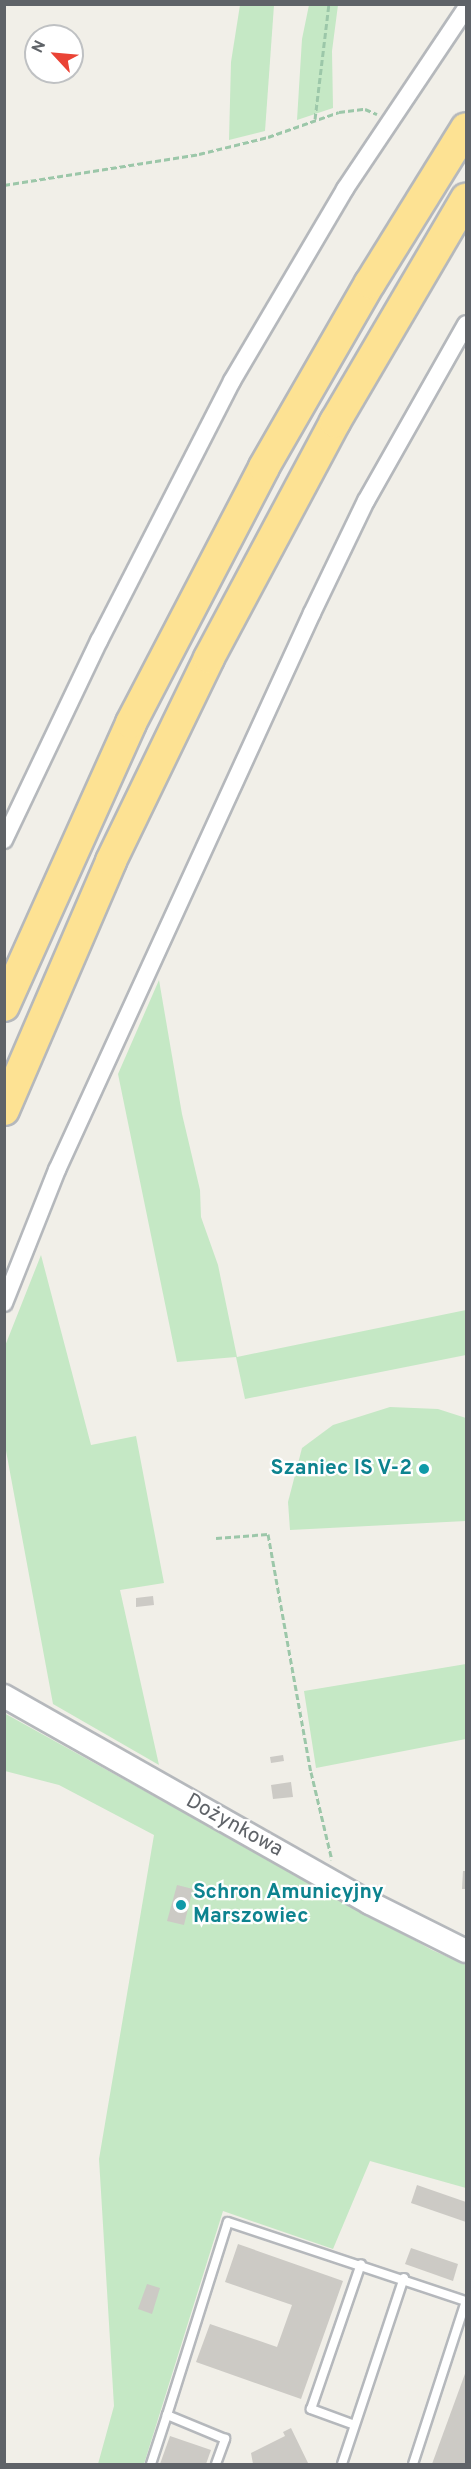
<!DOCTYPE html>
<html>
<head>
<meta charset="utf-8">
<style>
	body { margin:0 }
	#map { position:relative; width:471px; height:2469px; overflow:hidden; background:#f1efe8; font-family:Overpass,sans-serif }
	div>[style] { position:absolute }
	[style*='--x'] { left:calc(var(--x)*1px); top:calc(var(--y)*1px); width:calc(var(--w)*1px); rotate:calc(var(--a)*1deg) }
	.green>* { inset:0; background:#c5e8c5 }
	.building>* { inset:0; background:#cccac5 }
	.path>* { height:3px; margin-top:-1.5px; transform-origin:0; background:repeating-linear-gradient(90deg,#9cc7a9 0 6px,transparent 0 9px) }
	.roads { filter:drop-shadow(2px 0 #b5b8bc) drop-shadow(-2px 0 #b5b8bc) drop-shadow(0 2px #b5b8bc) drop-shadow(0 -2px #b5b8bc) }
	.lane>* { height:8px; margin:-4px; padding:0 4px; transform-origin:4px; border-radius:4px; background:#fff }
	.street>* { height:16px; margin:-8px; padding:0 8px; transform-origin:8px; border-radius:8px; background:#fff }
	.secondary>* { height:22px; margin:-11px; padding:0 11px; transform-origin:11px; border-radius:11px; background:#fff }
	.highway>* { height:30px; margin:-15px; padding:0 15px; transform-origin:15px; border-radius:15px; background:#fde293 }
	.dots>* { width:16px; height:16px; translate:-50% -50%; box-sizing:border-box; border:3px solid #fff; border-radius:50% }
	span { translate:-50% -50%; white-space:nowrap; text-align:center; line-height:1.15; -webkit-text-stroke:4.5px #fff; paint-order:stroke }
	.culture-label { font-size:21px; color:#0d838f; font-weight:700 }
	.right { translate:-100% -50%; text-align:right }
	.left { translate:0 -50%; text-align:left }
	.street-label { font-size:21px; color:#5f6368 }
	.frame { position:absolute; inset:0; border:6px solid #5f6368; pointer-events:none }
	.north { position:absolute; left:24px; top:24px; width:60px; height:60px; box-sizing:border-box; background:#fff; border:2px solid #bfc1c3; border-radius:50%; rotate:296deg; font-size:16px; font-weight:700; line-height:24px; text-align:center; color:#5f6368 }
	.north::after { content:''; display:block; margin:auto; width:21px; height:27px; background:#ea4335; clip-path:polygon(50% 0,100% 100%,50% 72%,0 100%) }
</style>
</head>
<body>
<div id="map">
	<div class="green">
		<i style="clip-path:polygon(240px 5px,274px 5px,265px 131px,229px 140px,231px 62px)"></i>
		<i style="clip-path:polygon(309px 5px,338px 5px,332px 51px,333px 108px,297px 120px,302px 39px)"></i>
		<i style="clip-path:polygon(159px 980px,182px 1114px,200px 1190px,201px 1217px,218px 1265px,237px 1357px,466px 1310px,466px 1355px,245px 1399px,236px 1357px,177px 1362px,118px 1074px)"></i>
		<i style="clip-path:polygon(41px 1255px,91px 1445px,136px 1436px,164px 1583px,120px 1590px,159px 1765px,53px 1704px,4px 1440px,5px 1346px)"></i>
		<i style="clip-path:polygon(390px 1407px,438px 1409px,466px 1418px,466px 1521px,290px 1530px,288px 1502px,302px 1448px,333px 1425px)"></i>
		<i style="clip-path:polygon(466px 1664px,466px 1739px,316px 1768px,304px 1691px)"></i>
		<i style="clip-path:polygon(4px 1713px,432px 1950px,466px 1965px,466px 2188px,370px 2161px,333px 2249px,223px 2211px,144px 2464px,98px 2464px,114px 2406px,99px 2159px,154px 1835px,59px 1785px,5px 1771px)"></i>
	</div>
	<div class="building">
		<i style="clip-path:polygon(153px 1596px,154px 1605px,136px 1607px,136px 1598px)"></i>
		<i style="clip-path:polygon(283px 1755px,284px 1761px,271px 1763px,270px 1757px)"></i>
		<i style="clip-path:polygon(291px 1782px,293px 1797px,273px 1799px,271px 1785px)"></i>
		<i style="clip-path:polygon(463px 1871px,466px 1871px,466px 1889px,462px 1889px)"></i>
		<i style="clip-path:polygon(177px 1885px,193px 1889px,184px 1925px,167px 1921px)"></i>
		<i style="clip-path:polygon(417px 2185px,466px 2202px,466px 2222px,411px 2203px)"></i>
		<i style="clip-path:polygon(238px 2244px,343px 2281px,301px 2399px,196px 2362px,210px 2324px,277px 2347px,292px 2305px,225px 2282px)"></i>
		<i style="clip-path:polygon(411px 2248px,458px 2264px,453px 2281px,405px 2264px)"></i>
		<i style="clip-path:polygon(147px 2284px,160px 2288px,152px 2314px,138px 2309px)"></i>
		<i style="clip-path:polygon(466px 2371px,466px 2464px,432px 2464px)"></i>
		<i style="clip-path:polygon(291px 2428px,308px 2463px,253px 2464px,251px 2453px,285px 2436px,283px 2432px)"></i>
		<i style="clip-path:polygon(170px 2436px,211px 2450px,206px 2464px,160px 2464px)"></i>
	</div>
	<div class="path">
		<i style="--x:315;--y:119;--w:116;--a:-83.1"></i>
		<i style="--x:4;--y:185;--w:197;--a:-9"></i>
		<i style="--x:199;--y:154;--w:71;--a:-13.8"></i>
		<i style="--x:268;--y:137;--w:75;--a:-19.4"></i>
		<i style="--x:339;--y:112;--w:26;--a:-7"></i>
		<i style="--x:365;--y:109;--w:13;--a:23"></i>
		<i style="--x:216;--y:1538;--w:52;--a:-4.4"></i>
		<i style="--x:268;--y:1534;--w:242;--a:79.8"></i>
		<i style="--x:311;--y:1772;--w:90;--a:76.6"></i>
	</div>
	<div class="roads">
		<div class="lane">
			<i style="--x:352;--y:2424;--w:44;--a:-159.9"></i>
			<i style="--x:311;--y:2409;--w:153;--a:-71"></i>
			<i style="--x:151;--y:2464;--w:52;--a:-71.9"></i>
			<i style="--x:216;--y:2464;--w:27;--a:-70"></i>
			<i style="--x:225;--y:2439;--w:63;--a:-157.5"></i>
			<i style="--x:167;--y:2415;--w:202;--a:-72.5"></i>
			<i style="--x:228;--y:2222;--w:251;--a:18.4"></i>
			<i style="--x:466;--y:2301;--w:171;--a:108"></i>
			<i style="--x:342;--y:2464;--w:196;--a:-71.6"></i>
		</div>
		<div class="street">
			<i style="--x:4;--y:840;--w:221;--a:-64.5"></i>
			<i style="--x:99;--y:641;--w:292;--a:-62.9"></i>
			<i style="--x:232;--y:381;--w:223;--a:-59.5"></i>
			<i style="--x:345;--y:189;--w:218;--a:-56.2"></i>
			<i style="--x:4;--y:1303;--w:143;--a:-68.3"></i>
			<i style="--x:57;--y:1170;--w:613;--a:-65.4"></i>
			<i style="--x:312;--y:613;--w:124;--a:-64.3"></i>
			<i style="--x:366;--y:501;--w:203;--a:-60.5"></i>
		</div>
		<div class="secondary">
			<i style="--x:4;--y:1696;--w:420;--a:29.5"></i>
			<i style="--x:370;--y:1903;--w:107;--a:26.6"></i>
		</div>
		<div class="highway">
			<i style="--x:4;--y:1006;--w:310;--a:-65.8"></i>
			<i style="--x:131;--y:723;--w:288;--a:-62.5"></i>
			<i style="--x:264;--y:467;--w:212;--a:-60.1"></i>
			<i style="--x:370;--y:283;--w:182;--a:-58.2"></i>
			<i style="--x:4;--y:1110;--w:271;--a:-66.7"></i>
			<i style="--x:111;--y:861;--w:225;--a:-64.2"></i>
			<i style="--x:209;--y:658;--w:268;--a:-61.9"></i>
			<i style="--x:335;--y:422;--w:259;--a:-59.6"></i>
		</div>
	</div>
	<div class="dots">
		<i style="left:424px;top:1469px;background:#0f9aa8"></i>
		<i style="left:181px;top:1905px;background:#0f9aa8"></i>
	</div>
	<div class="culture-label">
		<span class="right" style="left:412px;top:1469px">Szaniec IS V-2</span>
		<span class="left" style="left:193px;top:1905px">Schron Amunicyjny<br>Marszowiec</span>
	</div>
	<div class="street-label">
		<span style="left:234px;top:1826px;rotate:29deg">Dożynkowa</span>
	</div>
	<div class="frame"></div>
	<div class="north">N</div>
</div>
</body>
</html>
